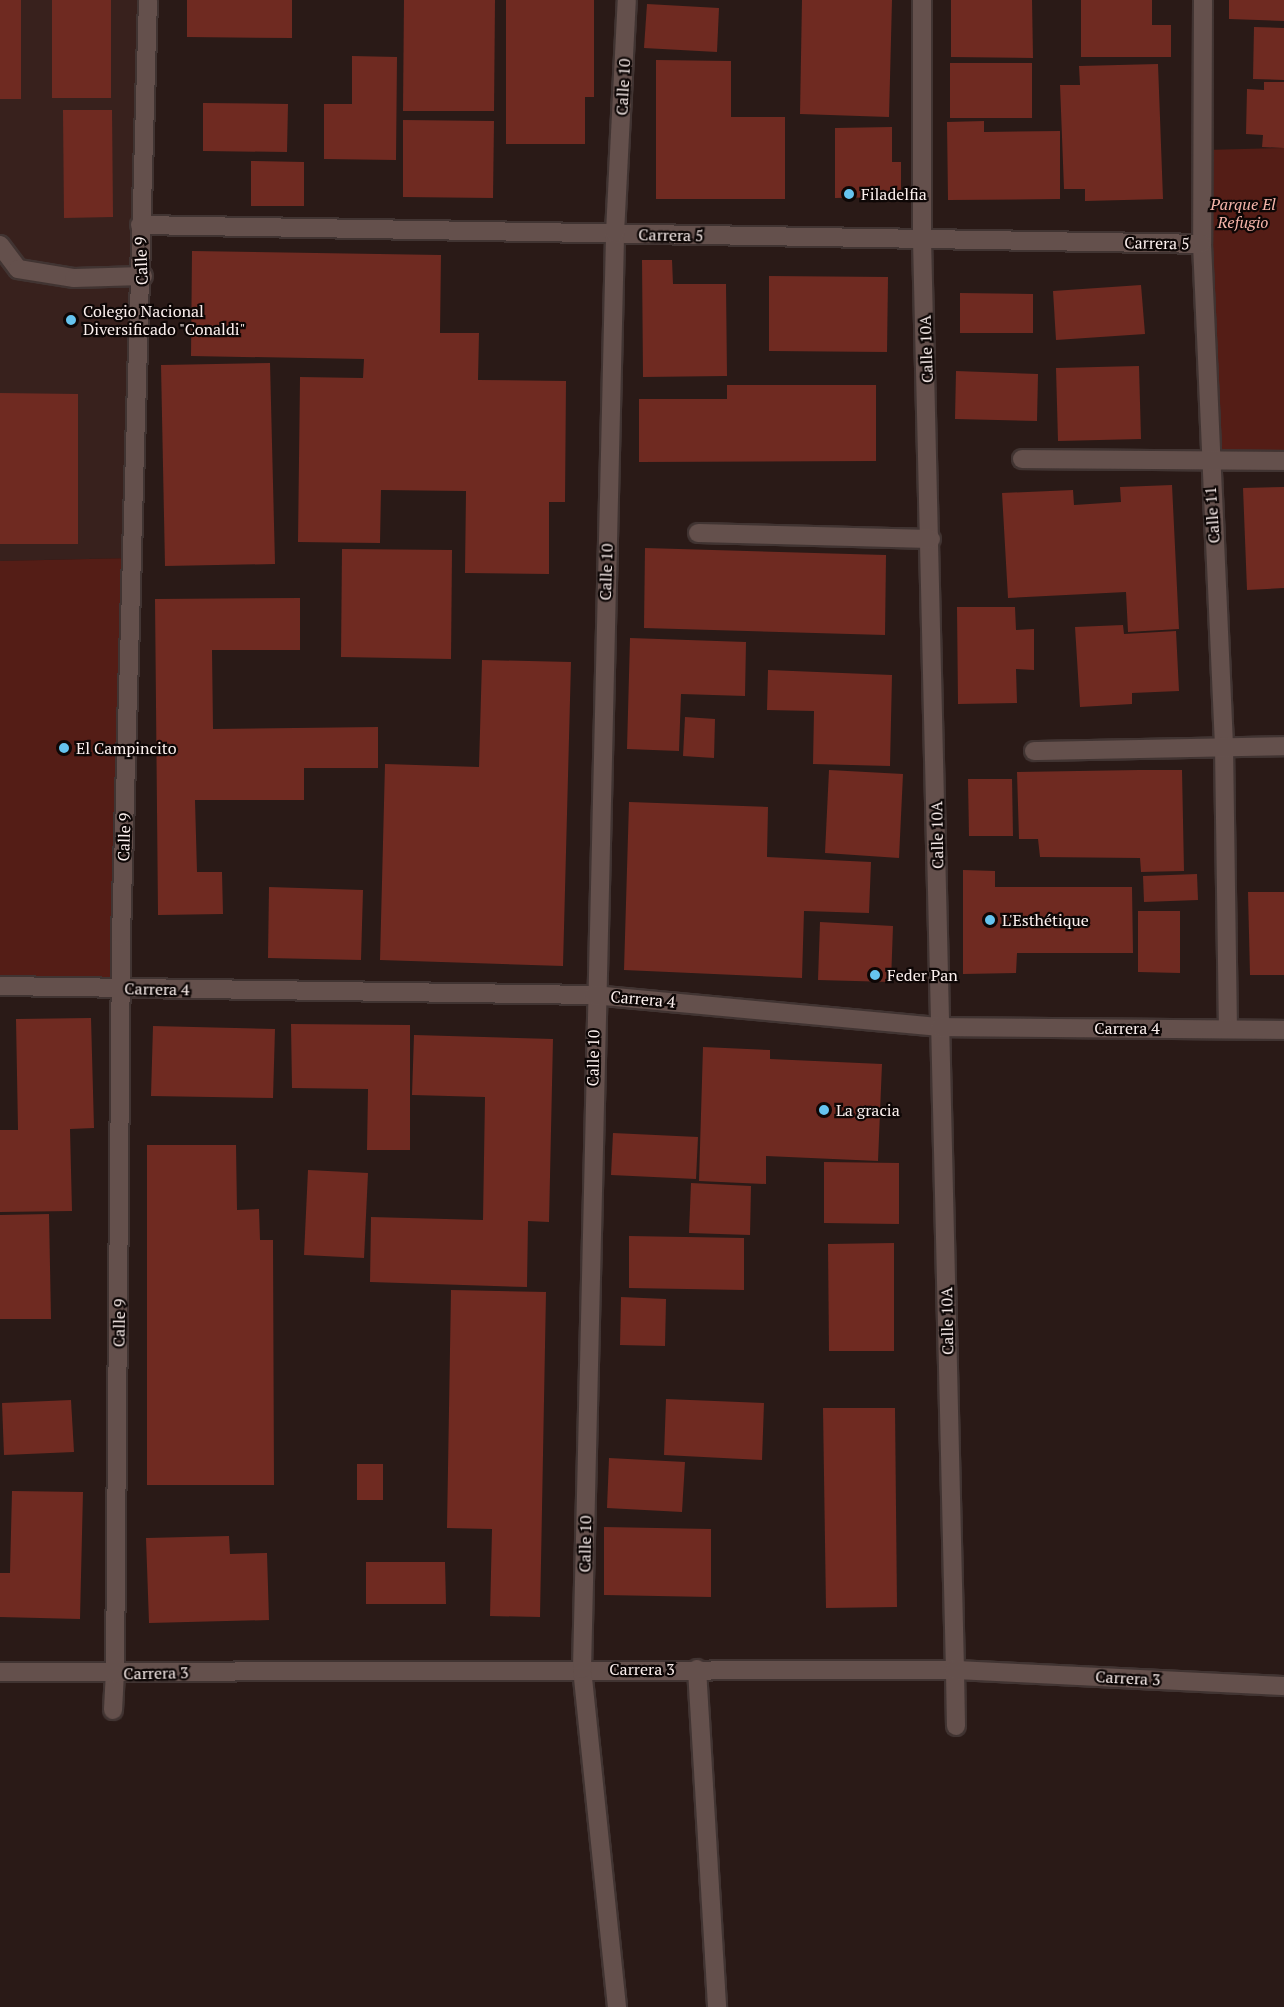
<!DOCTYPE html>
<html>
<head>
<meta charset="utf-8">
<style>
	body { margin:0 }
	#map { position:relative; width:1284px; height:2007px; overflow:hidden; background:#2a1a17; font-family:"PT Serif",serif }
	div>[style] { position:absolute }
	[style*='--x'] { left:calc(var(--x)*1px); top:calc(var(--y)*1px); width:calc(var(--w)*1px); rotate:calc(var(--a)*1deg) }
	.built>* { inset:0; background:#38211d }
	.green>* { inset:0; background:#541d16 }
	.building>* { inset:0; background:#6f2a21 }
	.roads { filter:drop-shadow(2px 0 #413432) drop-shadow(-2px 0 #413432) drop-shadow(0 2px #413432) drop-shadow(0 -2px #413432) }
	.lane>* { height:18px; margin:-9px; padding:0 9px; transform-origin:9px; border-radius:9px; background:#64504c }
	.street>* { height:18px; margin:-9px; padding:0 9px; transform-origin:9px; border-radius:9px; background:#64504c }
	.secondary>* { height:18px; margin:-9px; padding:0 9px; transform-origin:9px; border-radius:9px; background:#64504c }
	.dots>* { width:16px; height:16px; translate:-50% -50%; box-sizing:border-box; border:3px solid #0e0706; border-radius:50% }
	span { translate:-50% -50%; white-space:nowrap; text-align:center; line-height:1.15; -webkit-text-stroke:4.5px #0e0706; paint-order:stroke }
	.street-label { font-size:16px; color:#fcf0ee }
	.poi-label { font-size:16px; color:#fcf0ee }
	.left { translate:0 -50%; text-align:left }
	.park-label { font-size:16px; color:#f6b5aa; font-style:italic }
</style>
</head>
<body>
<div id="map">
	<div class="built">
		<i style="clip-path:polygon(0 0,148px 0,133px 558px,0 561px)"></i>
	</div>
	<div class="green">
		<i style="clip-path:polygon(1284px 148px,1284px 461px,1208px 461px,1205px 150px)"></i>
		<i style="clip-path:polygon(133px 558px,123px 988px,0 986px,0 561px)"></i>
	</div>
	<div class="building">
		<i style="clip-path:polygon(0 0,21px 0,21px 99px,0 99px)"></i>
		<i style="clip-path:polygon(52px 0,111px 0,111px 98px,52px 98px)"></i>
		<i style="clip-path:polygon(187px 0,292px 0,292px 38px,187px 37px)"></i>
		<i style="clip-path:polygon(404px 0,495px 0,494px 111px,403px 111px)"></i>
		<i style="clip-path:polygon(506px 0,594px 0,594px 97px,585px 97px,585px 144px,506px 144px)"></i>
		<i style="clip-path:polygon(802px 0,892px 0,889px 117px,800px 114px)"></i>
		<i style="clip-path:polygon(951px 0,1032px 0,1033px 58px,951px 57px)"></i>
		<i style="clip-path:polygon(1081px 0,1152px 0,1152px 25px,1171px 25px,1171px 57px,1081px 57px)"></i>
		<i style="clip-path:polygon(1229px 0,1284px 0,1284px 21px,1229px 19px)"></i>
		<i style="clip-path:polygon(647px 4px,719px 8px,717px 52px,644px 48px)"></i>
		<i style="clip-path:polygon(1254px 27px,1284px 28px,1284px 80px,1253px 79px)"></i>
		<i style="clip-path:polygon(352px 56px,397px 57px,396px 160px,324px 159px,324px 104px,352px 104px)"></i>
		<i style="clip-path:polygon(656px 60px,731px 61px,731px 117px,785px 117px,785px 199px,656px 199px)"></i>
		<i style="clip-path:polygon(950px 63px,1032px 63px,1032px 118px,950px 118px)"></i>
		<i style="clip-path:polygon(1158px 64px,1163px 199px,1085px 201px,1085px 189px,1064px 189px,1060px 85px,1080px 85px,1079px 66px)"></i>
		<i style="clip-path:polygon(1264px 82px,1284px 82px,1284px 148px,1262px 147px,1263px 135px,1246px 134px,1247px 89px,1264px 90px)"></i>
		<i style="clip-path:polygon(203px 103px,288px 104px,287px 152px,203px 151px)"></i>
		<i style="clip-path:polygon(63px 110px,112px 110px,113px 217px,64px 218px)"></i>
		<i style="clip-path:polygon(403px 120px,494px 121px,493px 198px,403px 197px)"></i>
		<i style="clip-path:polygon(984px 121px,984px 132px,1060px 131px,1060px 199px,948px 200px,947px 122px)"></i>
		<i style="clip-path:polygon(892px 127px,892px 162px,901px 162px,901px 197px,835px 198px,835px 128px)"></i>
		<i style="clip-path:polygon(251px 161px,304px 162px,304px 206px,251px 206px)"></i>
		<i style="clip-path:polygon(192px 251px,441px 255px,440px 333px,479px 333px,478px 380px,566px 381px,565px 502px,549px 502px,549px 574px,465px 573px,466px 491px,381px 490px,380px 543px,298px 542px,300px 377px,363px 378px,364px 359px,191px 356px)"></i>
		<i style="clip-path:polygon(642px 260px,672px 260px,673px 284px,726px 284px,727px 376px,643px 377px)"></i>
		<i style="clip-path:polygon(769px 276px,888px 277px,887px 352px,769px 351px)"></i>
		<i style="clip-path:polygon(1141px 285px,1145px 334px,1056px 340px,1053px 291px)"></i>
		<i style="clip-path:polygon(960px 293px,1033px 294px,1033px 333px,960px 333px)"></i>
		<i style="clip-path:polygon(270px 363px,275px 564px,165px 566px,161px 365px)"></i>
		<i style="clip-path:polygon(1139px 366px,1141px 439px,1058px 441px,1056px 368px)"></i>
		<i style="clip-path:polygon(956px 371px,1038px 374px,1037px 421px,955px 419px)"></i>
		<i style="clip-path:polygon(727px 385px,876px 385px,876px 461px,639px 462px,639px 399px,727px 399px)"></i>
		<i style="clip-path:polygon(0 393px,78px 394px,78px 544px,0 544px)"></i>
		<i style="clip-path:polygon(1172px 485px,1179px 629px,1128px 632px,1126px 592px,1008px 598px,1002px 493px,1073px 490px,1074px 505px,1121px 502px,1120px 487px)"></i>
		<i style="clip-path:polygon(1284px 487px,1284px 588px,1247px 590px,1243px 488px)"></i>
		<i style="clip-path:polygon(645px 548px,886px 555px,885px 635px,644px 628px)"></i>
		<i style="clip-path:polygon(342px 549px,452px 550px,451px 659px,341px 657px)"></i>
		<i style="clip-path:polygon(300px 598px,300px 650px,212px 650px,213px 729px,378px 727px,378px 768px,304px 768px,304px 800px,195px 800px,197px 872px,222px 872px,223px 914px,158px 915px,155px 599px)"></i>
		<i style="clip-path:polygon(957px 607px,1015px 607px,1016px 630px,1034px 629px,1034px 670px,1016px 669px,1017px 703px,958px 704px)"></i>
		<i style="clip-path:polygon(1123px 625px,1124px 634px,1176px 631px,1179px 691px,1132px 693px,1132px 704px,1080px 707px,1075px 627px)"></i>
		<i style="clip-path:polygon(630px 638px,746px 642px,745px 696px,681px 694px,679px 751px,627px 749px)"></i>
		<i style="clip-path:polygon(482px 660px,571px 662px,563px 966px,380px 960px,385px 764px,479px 767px)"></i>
		<i style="clip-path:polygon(768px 670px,892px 675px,890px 766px,813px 764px,814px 711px,767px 710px)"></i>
		<i style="clip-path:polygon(685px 717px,715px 719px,714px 758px,683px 756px)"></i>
		<i style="clip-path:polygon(829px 770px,903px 774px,899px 858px,825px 853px)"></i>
		<i style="clip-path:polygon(1139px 770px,1182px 770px,1184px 871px,1141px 872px,1140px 858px,1040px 857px,1038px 839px,1019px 839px,1017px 772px)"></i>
		<i style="clip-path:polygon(968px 779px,1012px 779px,1013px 836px,969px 836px)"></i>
		<i style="clip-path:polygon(629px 802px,768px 807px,767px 857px,871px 862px,869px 913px,804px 911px,802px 978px,624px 970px)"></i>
		<i style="clip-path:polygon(963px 870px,995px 871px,995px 887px,1132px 887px,1133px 953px,1017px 953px,1016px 973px,963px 974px)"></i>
		<i style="clip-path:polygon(1197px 874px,1198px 900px,1144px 902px,1143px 876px)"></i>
		<i style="clip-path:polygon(269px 887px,363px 890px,361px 960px,268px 958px)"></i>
		<i style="clip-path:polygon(1248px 892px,1284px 892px,1284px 975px,1250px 975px)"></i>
		<i style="clip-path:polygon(1138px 911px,1180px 911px,1180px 973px,1138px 972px)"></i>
		<i style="clip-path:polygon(820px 922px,893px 926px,891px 982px,818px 980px)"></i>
		<i style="clip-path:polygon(91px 1018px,94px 1128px,70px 1129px,72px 1211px,0 1212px,0 1130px,18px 1130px,16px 1019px)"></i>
		<i style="clip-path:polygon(291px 1024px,410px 1025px,410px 1150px,367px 1150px,368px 1089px,292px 1088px)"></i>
		<i style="clip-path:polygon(153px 1026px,275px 1029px,273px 1098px,151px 1096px)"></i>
		<i style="clip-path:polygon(414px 1035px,553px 1039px,549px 1222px,528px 1221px,527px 1287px,370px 1282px,371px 1217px,483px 1220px,485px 1097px,412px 1095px)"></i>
		<i style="clip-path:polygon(703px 1047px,770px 1050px,770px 1059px,882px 1064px,878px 1161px,766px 1156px,766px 1184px,699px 1181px)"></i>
		<i style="clip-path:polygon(613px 1133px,698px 1137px,696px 1179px,611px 1175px)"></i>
		<i style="clip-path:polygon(147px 1145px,236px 1145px,237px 1210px,259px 1209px,260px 1240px,273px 1240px,274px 1485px,147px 1485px)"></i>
		<i style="clip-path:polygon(824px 1162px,899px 1163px,899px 1224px,824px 1223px)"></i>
		<i style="clip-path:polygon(308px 1170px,368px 1173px,364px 1258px,304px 1255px)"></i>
		<i style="clip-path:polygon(691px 1183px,751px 1186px,750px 1235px,689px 1233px)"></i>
		<i style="clip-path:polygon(49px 1214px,51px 1319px,0 1319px,0 1215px)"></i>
		<i style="clip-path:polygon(629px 1236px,744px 1238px,744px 1290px,629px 1288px)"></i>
		<i style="clip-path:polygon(894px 1243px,894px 1351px,829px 1351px,828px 1244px)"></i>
		<i style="clip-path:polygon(451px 1290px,546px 1292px,540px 1617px,490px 1616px,492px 1529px,447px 1528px)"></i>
		<i style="clip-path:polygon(621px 1297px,666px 1299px,665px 1346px,620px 1345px)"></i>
		<i style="clip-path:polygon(666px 1399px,764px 1403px,762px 1460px,664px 1455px)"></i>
		<i style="clip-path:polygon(71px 1400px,74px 1452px,4px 1455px,2px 1403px)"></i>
		<i style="clip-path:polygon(823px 1408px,895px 1408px,897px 1607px,826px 1608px)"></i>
		<i style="clip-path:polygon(609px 1458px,685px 1462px,682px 1512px,607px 1508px)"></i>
		<i style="clip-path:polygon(357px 1464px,383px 1464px,383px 1500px,357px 1500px)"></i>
		<i style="clip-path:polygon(12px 1491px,83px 1492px,80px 1619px,0 1617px,0 1573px,10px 1573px)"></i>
		<i style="clip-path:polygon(604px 1527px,711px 1529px,711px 1597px,604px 1595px)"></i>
		<i style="clip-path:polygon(229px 1536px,230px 1554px,267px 1553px,269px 1620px,149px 1623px,146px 1538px)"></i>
		<i style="clip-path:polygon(366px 1562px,445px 1562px,446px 1604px,366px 1604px)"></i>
	</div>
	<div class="roads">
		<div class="lane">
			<i style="--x:0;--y:245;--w:30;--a:53"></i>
			<i style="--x:18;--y:269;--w:57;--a:9.1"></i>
			<i style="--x:74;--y:278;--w:69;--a:-1.7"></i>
			<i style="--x:697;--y:1669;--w:339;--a:86.6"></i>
			<i style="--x:955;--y:1670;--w:56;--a:89"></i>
			<i style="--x:113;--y:1710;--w:36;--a:-87"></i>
		</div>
		<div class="street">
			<i style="--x:922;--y:0;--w:239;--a:90"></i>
			<i style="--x:922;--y:239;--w:1431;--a:88.68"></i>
			<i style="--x:1203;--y:0;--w:244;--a:90.2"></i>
			<i style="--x:1202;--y:244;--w:502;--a:87.49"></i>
			<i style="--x:1224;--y:746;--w:283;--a:89.2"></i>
			<i style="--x:140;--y:225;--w:1062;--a:1.02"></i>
			<i style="--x:1022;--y:459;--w:262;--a:0.4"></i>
			<i style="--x:698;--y:533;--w:233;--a:1.5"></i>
			<i style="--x:1034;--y:751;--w:250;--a:-1.1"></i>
			<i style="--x:0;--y:1672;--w:955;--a:-0.12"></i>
			<i style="--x:955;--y:1670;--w:329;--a:2.8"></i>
			<i style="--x:115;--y:1674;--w:738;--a:-89.53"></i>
			<i style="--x:121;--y:936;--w:936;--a:-88.35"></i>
			<i style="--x:617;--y:2007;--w:340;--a:-95.9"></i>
			<i style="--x:582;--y:1669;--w:1436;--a:-88.68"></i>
			<i style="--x:615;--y:233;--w:233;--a:-87.1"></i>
		</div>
		<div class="secondary">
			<i style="--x:0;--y:986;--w:594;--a:0.87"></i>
			<i style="--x:594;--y:995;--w:347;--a:5.3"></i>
			<i style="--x:940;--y:1027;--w:344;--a:0.5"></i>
		</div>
	</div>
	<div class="dots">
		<i style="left:849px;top:194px;background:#66c4ef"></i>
		<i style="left:71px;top:320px;background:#66c4ef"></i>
		<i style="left:64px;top:748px;background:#66c4ef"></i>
		<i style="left:990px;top:920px;background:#66c4ef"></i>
		<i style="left:875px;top:975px;background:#66c4ef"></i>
		<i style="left:824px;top:1110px;background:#66c4ef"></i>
	</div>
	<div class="street-label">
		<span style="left:623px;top:87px;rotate:-87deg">Calle 10</span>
		<span style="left:671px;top:235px;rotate:1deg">Carrera 5</span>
		<span style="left:1157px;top:243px;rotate:1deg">Carrera 5</span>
		<span style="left:141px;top:261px;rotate:-92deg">Calle 9</span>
		<span style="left:926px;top:349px;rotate:-92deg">Calle 10A</span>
		<span style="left:1212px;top:515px;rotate:-94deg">Calle 11</span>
		<span style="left:606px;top:572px;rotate:-88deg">Calle 10</span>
		<span style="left:937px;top:835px;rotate:-91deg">Calle 10A</span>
		<span style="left:124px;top:837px;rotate:-88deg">Calle 9</span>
		<span style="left:157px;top:989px;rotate:1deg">Carrera 4</span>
		<span style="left:643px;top:999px;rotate:5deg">Carrera 4</span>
		<span style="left:1127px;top:1028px">Carrera 4</span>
		<span style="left:593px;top:1058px;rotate:-89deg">Calle 10</span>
		<span style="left:947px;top:1321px;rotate:-91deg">Calle 10A</span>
		<span style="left:119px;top:1323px;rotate:-89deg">Calle 9</span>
		<span style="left:585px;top:1544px;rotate:-89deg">Calle 10</span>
		<span style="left:642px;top:1669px">Carrera 3</span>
		<span style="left:156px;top:1673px;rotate:-1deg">Carrera 3</span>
		<span style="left:1128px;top:1678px;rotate:3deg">Carrera 3</span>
	</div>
	<div class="poi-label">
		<span class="left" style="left:861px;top:194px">Filadelfia</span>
		<span class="left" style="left:83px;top:320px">Colegio Nacional<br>Diversificado "Conaldi"</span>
		<span class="left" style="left:76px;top:748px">El Campincito</span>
		<span class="left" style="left:1002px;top:920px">L'Esthétique</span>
		<span class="left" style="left:887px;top:975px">Feder Pan</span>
		<span class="left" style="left:836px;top:1110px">La gracia</span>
	</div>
	<div class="park-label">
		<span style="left:1243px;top:213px">Parque El<br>Refugio</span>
	</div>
</div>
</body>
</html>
